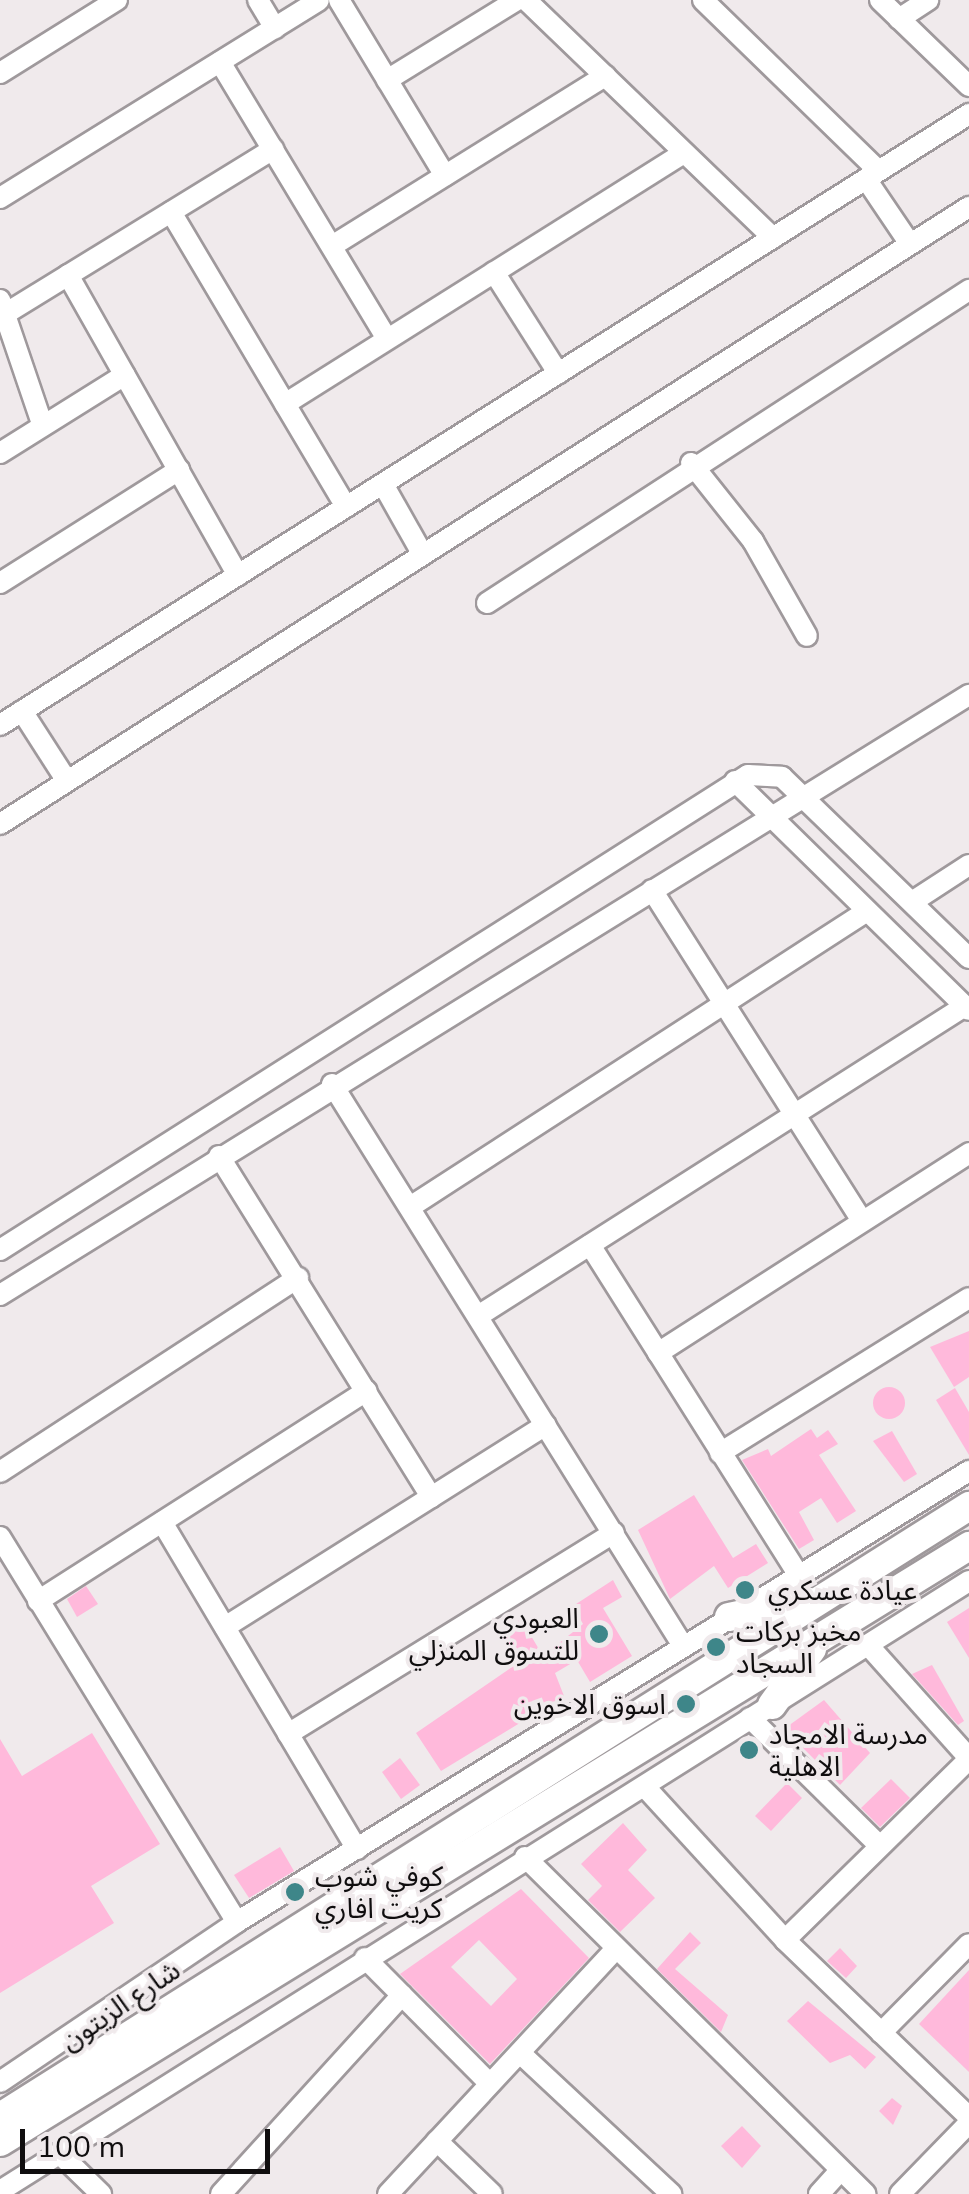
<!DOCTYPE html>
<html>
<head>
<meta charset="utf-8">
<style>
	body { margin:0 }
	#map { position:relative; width:969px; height:2194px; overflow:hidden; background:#f0eaec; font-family:Mulish,"Noto Sans Arabic",sans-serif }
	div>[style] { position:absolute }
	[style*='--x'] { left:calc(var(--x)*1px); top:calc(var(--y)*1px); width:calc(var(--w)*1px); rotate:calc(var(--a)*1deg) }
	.building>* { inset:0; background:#ffb9db }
	.round { border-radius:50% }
	.roads { filter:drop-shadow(2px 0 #9f999c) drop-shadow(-2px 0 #9f999c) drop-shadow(0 2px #9f999c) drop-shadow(0 -2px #9f999c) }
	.minor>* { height:20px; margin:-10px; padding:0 10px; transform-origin:10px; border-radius:10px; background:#fff }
	.secondary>* { height:28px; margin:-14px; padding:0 14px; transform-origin:14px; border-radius:14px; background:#fff }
	.dots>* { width:28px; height:28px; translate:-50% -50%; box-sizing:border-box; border:5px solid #f0eaec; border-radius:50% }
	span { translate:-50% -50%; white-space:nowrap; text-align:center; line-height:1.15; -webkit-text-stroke:8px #f0eaec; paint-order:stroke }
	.poi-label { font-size:28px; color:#100e0f }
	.left { translate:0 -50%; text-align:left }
	.right { translate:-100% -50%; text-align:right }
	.street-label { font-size:28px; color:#100e0f }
	.scale { position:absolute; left:20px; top:2129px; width:250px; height:45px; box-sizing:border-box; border:5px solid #100e0f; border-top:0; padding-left:12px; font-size:30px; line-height:35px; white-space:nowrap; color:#100e0f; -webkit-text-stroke:8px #f0eaec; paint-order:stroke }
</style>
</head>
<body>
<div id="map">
	<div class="building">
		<i style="clip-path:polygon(969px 1331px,969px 1377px,954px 1387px,930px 1347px)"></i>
		<i class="round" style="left:873px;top:1387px;width:32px;height:32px"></i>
		<i style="clip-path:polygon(955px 1388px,969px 1412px,969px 1455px,936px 1400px)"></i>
		<i style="clip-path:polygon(811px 1429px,817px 1438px,828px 1430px,838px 1444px,819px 1455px,856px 1511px,837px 1523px,821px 1498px,799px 1512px,814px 1540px,799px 1549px,742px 1460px,768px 1449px,771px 1456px)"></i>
		<i style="clip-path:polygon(892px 1431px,917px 1474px,904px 1482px,873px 1441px)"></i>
		<i style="clip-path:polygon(694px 1495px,733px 1558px,756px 1544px,768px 1563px,728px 1588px,714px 1566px,670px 1599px,638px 1530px)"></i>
		<i style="clip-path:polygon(613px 1580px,622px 1597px,603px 1608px,632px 1656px,590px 1682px,577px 1660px,555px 1673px,564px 1696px,441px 1771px,416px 1733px,518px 1663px,499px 1632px,521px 1619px,543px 1656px,583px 1624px,573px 1606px)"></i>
		<i style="clip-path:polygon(86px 1586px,98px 1604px,77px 1617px,67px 1599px)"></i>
		<i style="clip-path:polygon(969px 1608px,969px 1658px,947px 1622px)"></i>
		<i style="clip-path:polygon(932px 1665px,964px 1721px,958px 1725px,912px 1674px)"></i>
		<i style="clip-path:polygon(824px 1700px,870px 1753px,840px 1785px,784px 1729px)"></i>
		<i style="clip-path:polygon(92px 1733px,160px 1844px,91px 1886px,114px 1923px,0 1993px,0 1739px,22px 1776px)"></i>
		<i style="clip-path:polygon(400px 1758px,420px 1785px,401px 1799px,382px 1772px)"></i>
		<i style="clip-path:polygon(891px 1779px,910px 1798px,880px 1827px,861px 1808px)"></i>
		<i style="clip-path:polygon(787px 1783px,802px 1798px,771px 1831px,755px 1816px)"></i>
		<i style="clip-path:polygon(623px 1823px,647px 1850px,628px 1870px,655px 1898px,620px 1932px,588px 1900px,602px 1886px,581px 1864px)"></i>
		<i style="clip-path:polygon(280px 1847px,294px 1871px,249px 1898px,234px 1875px)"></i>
		<i style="clip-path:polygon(evenodd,521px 1889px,589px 1958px,490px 2064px,400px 1974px,521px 1889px,479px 1940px,517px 1979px,491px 2006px,451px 1967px,479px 1940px)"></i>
		<i style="clip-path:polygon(690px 1932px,701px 1943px,675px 1969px,728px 2015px,721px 2032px,657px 1969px)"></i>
		<i style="clip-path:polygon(840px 1948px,857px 1966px,846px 1978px,827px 1961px)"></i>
		<i style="clip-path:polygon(969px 1970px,969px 2072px,919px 2024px)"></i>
		<i style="clip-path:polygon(808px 2001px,876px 2057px,865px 2069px,850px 2055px,830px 2063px,787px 2021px)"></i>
		<i style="clip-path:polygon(892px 2098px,902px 2106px,893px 2125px,879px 2111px)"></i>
		<i style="clip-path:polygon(742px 2126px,761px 2146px,742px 2168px,721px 2146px)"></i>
	</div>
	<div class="roads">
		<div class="minor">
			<i style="--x:258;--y:0;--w:33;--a:59"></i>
			<i style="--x:339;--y:0;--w:205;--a:58.9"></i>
			<i style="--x:526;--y:0;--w:343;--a:43.9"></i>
			<i style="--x:703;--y:0;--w:245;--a:44.2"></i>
			<i style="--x:880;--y:0;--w:124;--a:44"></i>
			<i style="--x:899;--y:19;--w:35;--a:-33"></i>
			<i style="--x:220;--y:62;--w:323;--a:58.9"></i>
			<i style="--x:0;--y:73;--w:138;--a:-32"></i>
			<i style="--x:387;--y:80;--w:153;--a:-31.6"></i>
			<i style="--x:866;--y:179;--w:78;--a:55.9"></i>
			<i style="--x:0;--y:198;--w:375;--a:-31.8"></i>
			<i style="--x:171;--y:212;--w:343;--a:59.3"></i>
			<i style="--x:332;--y:246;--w:322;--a:-31.9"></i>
			<i style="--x:494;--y:272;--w:120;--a:57.6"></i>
			<i style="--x:68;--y:275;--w:345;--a:60.5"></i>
			<i style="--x:0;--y:300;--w:133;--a:71.2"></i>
			<i style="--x:5;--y:314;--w:315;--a:-31.6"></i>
			<i style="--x:285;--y:404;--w:471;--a:-32.2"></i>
			<i style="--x:0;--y:453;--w:147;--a:-32"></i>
			<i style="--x:691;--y:463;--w:100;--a:51.5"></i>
			<i style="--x:753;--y:541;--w:109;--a:60.4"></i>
			<i style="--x:383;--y:484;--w:81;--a:60.6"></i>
			<i style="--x:0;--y:583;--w:212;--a:-32.3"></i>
			<i style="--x:487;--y:603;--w:575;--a:-33"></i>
			<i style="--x:22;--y:711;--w:83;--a:57.3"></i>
			<i style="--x:0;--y:725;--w:1146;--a:-32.23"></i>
			<i style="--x:735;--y:781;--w:327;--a:44.4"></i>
			<i style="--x:0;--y:824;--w:1149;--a:-32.49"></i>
			<i style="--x:652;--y:890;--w:392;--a:57.6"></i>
			<i style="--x:912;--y:902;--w:68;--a:-33"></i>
			<i style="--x:332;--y:1084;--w:663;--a:58.01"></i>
			<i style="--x:219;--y:1156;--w:402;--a:58.1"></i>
			<i style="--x:410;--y:1207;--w:544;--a:-32.93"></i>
			<i style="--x:590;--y:1245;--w:391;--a:57.7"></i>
			<i style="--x:0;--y:1250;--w:886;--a:-32.42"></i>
			<i style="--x:748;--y:775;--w:34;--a:3"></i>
			<i style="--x:782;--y:777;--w:260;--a:44.1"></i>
			<i style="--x:0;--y:1295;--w:1140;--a:-31.77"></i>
			<i style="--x:478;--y:1316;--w:577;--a:-32.48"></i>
			<i style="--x:658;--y:1353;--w:370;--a:-32.7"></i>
			<i style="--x:720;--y:1453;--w:293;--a:-31.9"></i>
			<i style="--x:0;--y:1472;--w:356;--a:-33.1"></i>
			<i style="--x:162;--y:1522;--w:381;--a:59.2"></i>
			<i style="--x:0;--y:1537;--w:452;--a:58.4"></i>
			<i style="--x:38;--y:1601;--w:390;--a:-32.6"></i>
			<i style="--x:225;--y:1627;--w:379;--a:-32.2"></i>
			<i style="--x:868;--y:1645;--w:152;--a:48.2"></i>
			<i style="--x:750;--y:1718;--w:182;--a:44.6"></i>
			<i style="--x:288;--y:1734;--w:383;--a:-31.7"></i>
			<i style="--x:645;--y:1787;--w:207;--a:47.5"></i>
			<i style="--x:785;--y:1940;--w:255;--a:43.9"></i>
			<i style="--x:525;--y:1857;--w:479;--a:44.7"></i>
			<i style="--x:785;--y:1940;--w:258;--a:-44.5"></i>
			<i style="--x:365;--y:1958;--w:177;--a:45.2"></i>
			<i style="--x:881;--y:2033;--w:125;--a:-45.3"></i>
			<i style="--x:520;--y:2053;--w:207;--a:43"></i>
			<i style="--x:0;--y:2082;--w:286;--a:-34"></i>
			<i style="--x:237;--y:1922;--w:860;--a:-31.64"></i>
			<i style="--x:437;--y:2141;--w:76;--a:43.9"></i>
			<i style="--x:59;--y:2153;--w:59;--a:44.3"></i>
			<i style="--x:0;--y:2191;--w:1145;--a:-32.19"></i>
			<i style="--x:221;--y:2194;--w:269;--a:-47.7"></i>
			<i style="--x:388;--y:2194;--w:330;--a:-47.1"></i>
			<i style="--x:819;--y:2194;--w:31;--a:-48"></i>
			<i style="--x:900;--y:2194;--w:99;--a:-45.8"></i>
		</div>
		<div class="secondary">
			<i style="--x:729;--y:1617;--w:79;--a:-11.7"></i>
			<i style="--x:772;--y:1705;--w:69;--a:-54.5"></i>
			<i style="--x:0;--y:2117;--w:1146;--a:-32.23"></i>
			<i style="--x:0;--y:2142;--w:1138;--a:-31.59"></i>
		</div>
	</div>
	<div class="dots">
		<i style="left:745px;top:1590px;background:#3e8689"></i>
		<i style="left:599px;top:1634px;background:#3e8689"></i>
		<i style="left:716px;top:1647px;background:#3e8689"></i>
		<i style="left:686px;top:1704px;background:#3e8689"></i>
		<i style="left:749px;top:1750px;background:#3e8689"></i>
		<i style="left:295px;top:1892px;background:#3e8689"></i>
	</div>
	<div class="poi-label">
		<span class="left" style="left:768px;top:1590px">عيادة عسكري</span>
		<span class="right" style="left:579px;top:1634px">العبودي<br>للتسوق المنزلي</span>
		<span class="left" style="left:736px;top:1647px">مخبز بركات<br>السجاد</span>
		<span class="right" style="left:666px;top:1704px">اسوق الاخوين</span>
		<span class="left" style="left:769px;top:1750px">مدرسة الامجاد<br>الاهلية</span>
		<span class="left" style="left:315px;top:1892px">كوفي شوب<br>كريت افاري</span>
	</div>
	<div class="street-label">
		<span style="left:120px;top:2005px;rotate:-34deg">شارع الزيتون</span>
	</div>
	<div class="scale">100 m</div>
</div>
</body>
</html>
